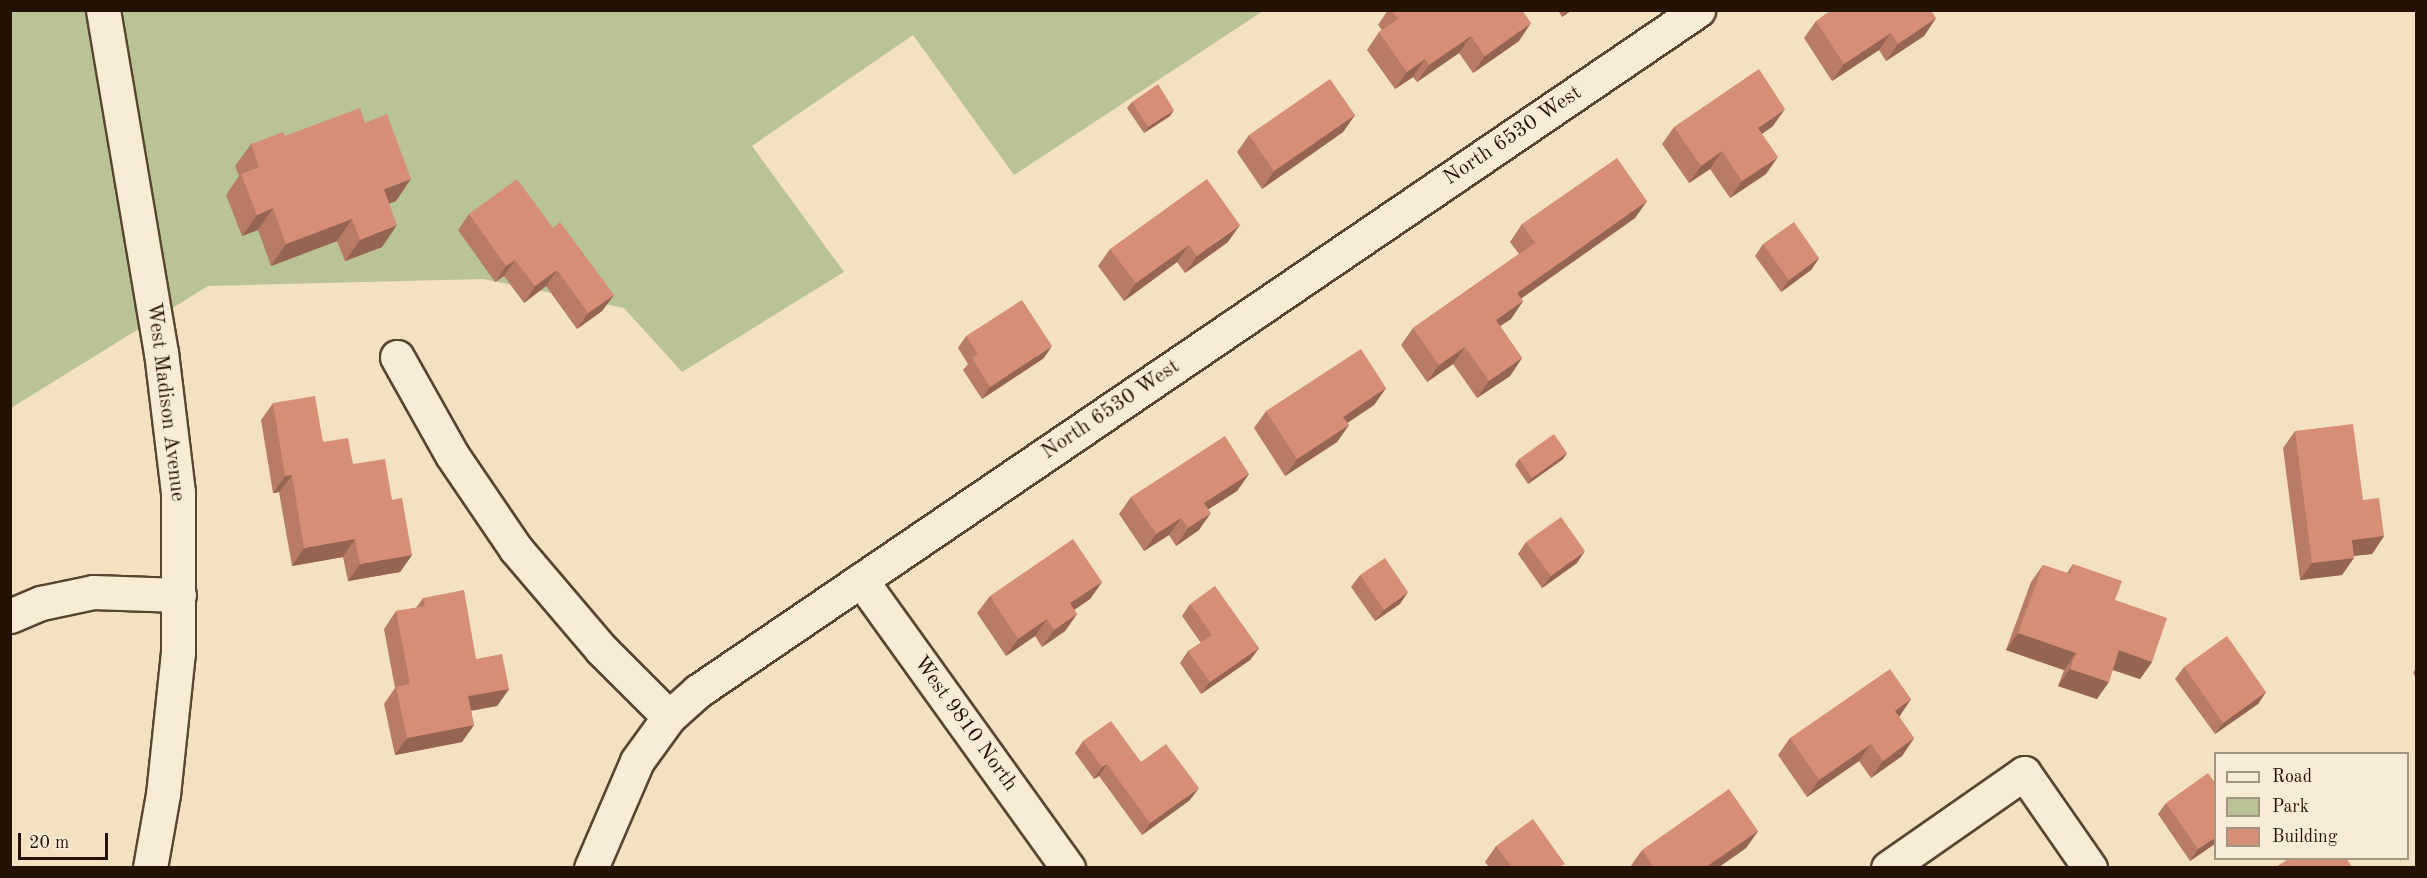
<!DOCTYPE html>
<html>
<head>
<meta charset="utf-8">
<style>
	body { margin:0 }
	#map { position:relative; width:2427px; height:878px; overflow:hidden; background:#f4e1c2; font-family:"Old Standard TT",serif }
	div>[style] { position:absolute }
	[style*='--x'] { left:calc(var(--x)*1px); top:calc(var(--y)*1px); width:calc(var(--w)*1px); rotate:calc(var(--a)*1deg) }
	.green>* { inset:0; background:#b9c395 }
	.roads { filter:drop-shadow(2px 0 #574630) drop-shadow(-2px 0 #574630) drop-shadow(0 2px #574630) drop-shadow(0 -2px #574630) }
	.minor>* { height:33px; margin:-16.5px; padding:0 16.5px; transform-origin:16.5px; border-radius:16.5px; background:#f8ecd7 }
	.tertiary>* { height:33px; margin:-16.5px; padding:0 16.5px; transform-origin:16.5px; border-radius:16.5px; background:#f8ecd7 }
	.wall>* { inset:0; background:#b87b65 }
	.shaded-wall>* { inset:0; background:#966453 }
	.building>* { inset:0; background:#d68f76 }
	span { translate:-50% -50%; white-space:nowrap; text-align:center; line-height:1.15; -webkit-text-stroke:4.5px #f8ecd7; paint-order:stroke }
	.street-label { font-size:21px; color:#231200 }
	.frame { position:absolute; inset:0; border:12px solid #231200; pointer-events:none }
	.legend { position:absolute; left:2214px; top:752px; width:195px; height:108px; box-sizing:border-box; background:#f8ecd7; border:2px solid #a39581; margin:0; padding:8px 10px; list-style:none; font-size:18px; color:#231200 }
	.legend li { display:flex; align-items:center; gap:12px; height:30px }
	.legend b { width:30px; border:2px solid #a39581 }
	.scale { position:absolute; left:18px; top:833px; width:90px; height:27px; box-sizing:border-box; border:3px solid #231200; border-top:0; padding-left:8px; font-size:18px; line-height:21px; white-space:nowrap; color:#231200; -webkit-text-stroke:4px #f8ecd7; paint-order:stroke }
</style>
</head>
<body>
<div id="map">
	<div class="green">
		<i style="clip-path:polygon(11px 11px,1263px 11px,1014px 175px,913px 35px,752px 146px,844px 272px,682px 372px,624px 308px,484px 279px,208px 286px,11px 408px)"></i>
	</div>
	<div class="roads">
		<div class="minor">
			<i style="--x:397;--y:357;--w:112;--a:60.7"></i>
			<i style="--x:452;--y:455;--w:114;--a:55.8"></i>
			<i style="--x:516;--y:549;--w:131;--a:49.6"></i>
			<i style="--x:601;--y:649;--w:96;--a:45"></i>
			<i style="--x:861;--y:580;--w:355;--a:54.3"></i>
			<i style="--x:10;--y:616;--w:34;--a:-23"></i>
			<i style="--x:41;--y:603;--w:53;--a:-11.9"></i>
			<i style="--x:93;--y:592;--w:86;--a:2"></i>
			<i style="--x:591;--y:868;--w:116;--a:-66.7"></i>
			<i style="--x:637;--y:761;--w:54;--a:-54"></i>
			<i style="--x:669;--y:717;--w:39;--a:-42"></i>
			<i style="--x:698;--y:691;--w:1210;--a:-34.25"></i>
			<i style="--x:1888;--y:868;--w:166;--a:-34.9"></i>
			<i style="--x:2024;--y:773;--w:116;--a:55.2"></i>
		</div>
		<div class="tertiary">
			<i style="--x:103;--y:10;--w:347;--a:80.4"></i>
			<i style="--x:161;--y:352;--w:141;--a:83.1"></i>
			<i style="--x:178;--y:492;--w:160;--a:90"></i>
			<i style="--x:178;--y:652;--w:143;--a:96"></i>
			<i style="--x:163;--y:794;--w:75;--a:100"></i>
		</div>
	</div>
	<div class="wall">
		<i style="clip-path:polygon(1388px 10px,1522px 10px,1519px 41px,1473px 73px,1459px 53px,1417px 82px,1413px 77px,1395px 89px,1367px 50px,1379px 32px,1382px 30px,1378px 25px)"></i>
		<i style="clip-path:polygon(1558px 10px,1572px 10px,1562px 17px)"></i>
		<i style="clip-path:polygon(1936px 18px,1924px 36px,1886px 61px,1879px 50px,1832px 81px,1804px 38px,1816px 21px)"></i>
		<i style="clip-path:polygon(1132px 102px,1170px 116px,1144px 133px,1127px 108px)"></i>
		<i style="clip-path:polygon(1355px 115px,1343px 132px,1262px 189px,1237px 152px,1249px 135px)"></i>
		<i style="clip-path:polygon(1773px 126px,1762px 134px,1766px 174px,1730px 198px,1710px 169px,1689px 183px,1662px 144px,1674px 127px)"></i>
		<i style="clip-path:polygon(285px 136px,396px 201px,389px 203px,382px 247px,345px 261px,337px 241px,271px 266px,258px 230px,242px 236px,226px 195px,239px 176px,235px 166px,251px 144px)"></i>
		<i style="clip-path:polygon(1647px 201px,1635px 218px,1521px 298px,1523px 301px,1511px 319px,1500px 326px,1522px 358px,1510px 376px,1477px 398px,1453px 364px,1427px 382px,1401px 345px,1413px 328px,1519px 254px,1510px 242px,1522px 224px)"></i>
		<i style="clip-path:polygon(469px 214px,553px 228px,614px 295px,602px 311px,577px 329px,546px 286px,524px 303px,504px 276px,495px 282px,458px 230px)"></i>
		<i style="clip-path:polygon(1228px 242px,1185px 273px,1177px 262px,1124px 301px,1098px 266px,1110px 249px)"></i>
		<i style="clip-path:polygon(1763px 244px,1819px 258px,1811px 270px,1781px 292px,1755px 256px)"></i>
		<i style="clip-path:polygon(966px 336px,1044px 358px,982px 399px,963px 370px,968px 364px,958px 348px)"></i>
		<i style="clip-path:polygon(1386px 388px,1374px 405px,1347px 423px,1349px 425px,1337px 442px,1285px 476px,1254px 428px,1266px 411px)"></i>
		<i style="clip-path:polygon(273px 403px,353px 464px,392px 500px,412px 555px,400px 572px,348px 581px,343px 557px,292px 566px,279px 492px,273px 493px,261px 420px)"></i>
		<i style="clip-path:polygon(2295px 431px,2363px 500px,2384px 536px,2372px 554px,2354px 556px,2342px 575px,2300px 580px,2283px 448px)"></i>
		<i style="clip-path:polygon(1567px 453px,1563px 459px,1528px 484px,1515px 465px,1519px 459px)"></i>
		<i style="clip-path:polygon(1249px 474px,1237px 491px,1208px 509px,1199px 530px,1176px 546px,1169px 535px,1144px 551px,1119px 514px,1131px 497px)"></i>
		<i style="clip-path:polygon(1526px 542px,1577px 563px,1542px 588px,1518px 554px)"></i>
		<i style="clip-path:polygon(2073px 564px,2115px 600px,2152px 662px,2140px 679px,2113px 670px,2097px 699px,2058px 686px,2064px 670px,2006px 650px,2031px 582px,2043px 565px,2067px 573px)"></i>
		<i style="clip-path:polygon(1360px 575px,1400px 604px,1375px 621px,1351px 587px)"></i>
		<i style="clip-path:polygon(1102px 582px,1090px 599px,1074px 610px,1077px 614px,1065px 631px,1042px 647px,1035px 636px,1006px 656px,977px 613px,990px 596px)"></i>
		<i style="clip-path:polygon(423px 598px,476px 659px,509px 689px,497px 706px,471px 711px,474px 725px,462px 742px,395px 755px,384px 704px,395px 688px,384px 629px,396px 611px,416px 608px)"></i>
		<i style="clip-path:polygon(1190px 604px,1259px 648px,1250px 660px,1201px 694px,1180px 663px,1188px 651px,1201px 643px,1182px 616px)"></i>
		<i style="clip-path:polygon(2184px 667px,2266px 692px,2258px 704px,2215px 734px,2175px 679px)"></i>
		<i style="clip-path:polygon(2416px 667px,2416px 678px,2413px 673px)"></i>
		<i style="clip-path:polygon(1911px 699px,1899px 717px,1914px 738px,1902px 756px,1871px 778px,1859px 761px,1807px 797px,1778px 755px,1790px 738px)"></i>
		<i style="clip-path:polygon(1083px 741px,1141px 762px,1190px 800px,1142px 835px,1099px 776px,1094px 779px,1075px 753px)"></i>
		<i style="clip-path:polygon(2166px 803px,2216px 843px,2190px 861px,2158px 814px)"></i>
		<i style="clip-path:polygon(1758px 831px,1746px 848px,1719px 867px,1630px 867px,1642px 850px)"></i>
		<i style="clip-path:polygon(1496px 846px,1563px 867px,1489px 867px,1485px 862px)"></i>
	</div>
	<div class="shaded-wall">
		<i style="clip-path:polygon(1567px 10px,1572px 10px,1562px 17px)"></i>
		<i style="clip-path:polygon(1936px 18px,1924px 36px,1886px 61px,1898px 44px)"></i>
		<i style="clip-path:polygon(1531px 23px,1519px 41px,1473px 73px,1485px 56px)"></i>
		<i style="clip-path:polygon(1891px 33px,1879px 50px,1832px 81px,1844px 64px)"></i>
		<i style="clip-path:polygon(1471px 36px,1459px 53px,1417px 82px,1429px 65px)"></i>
		<i style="clip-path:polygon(1425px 59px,1413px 77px,1395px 89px,1407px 72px)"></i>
		<i style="clip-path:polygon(1785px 109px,1773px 126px,1746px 145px,1758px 128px)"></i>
		<i style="clip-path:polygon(1174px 110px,1170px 116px,1144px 133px,1148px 127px)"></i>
		<i style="clip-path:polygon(1355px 115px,1343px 132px,1262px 189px,1274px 171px)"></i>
		<i style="clip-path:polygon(1722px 151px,1710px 169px,1689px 183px,1701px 166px)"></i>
		<i style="clip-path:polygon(1778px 157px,1766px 174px,1730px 198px,1742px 181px)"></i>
		<i style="clip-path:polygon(411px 179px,396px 201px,369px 211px,384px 189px)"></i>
		<i style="clip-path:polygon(1647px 201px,1635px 218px,1505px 310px,1517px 293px)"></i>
		<i style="clip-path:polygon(273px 208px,258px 230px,242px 236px,257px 215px)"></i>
		<i style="clip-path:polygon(352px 219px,337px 241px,271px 266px,286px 244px)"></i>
		<i style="clip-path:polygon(397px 225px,382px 247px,345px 261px,360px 240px)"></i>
		<i style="clip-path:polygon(1240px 225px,1228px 242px,1185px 273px,1197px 256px)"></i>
		<i style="clip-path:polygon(1189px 245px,1177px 262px,1124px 301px,1136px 283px)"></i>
		<i style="clip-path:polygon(1819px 258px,1811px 270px,1781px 292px,1789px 280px)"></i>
		<i style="clip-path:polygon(515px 260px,504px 276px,495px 282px,506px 266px)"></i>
		<i style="clip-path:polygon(557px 270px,546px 286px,524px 303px,535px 286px)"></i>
		<i style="clip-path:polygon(614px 295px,602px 311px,577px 329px,588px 313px)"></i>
		<i style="clip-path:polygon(1523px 301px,1511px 319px,1483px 337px,1496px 320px)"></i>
		<i style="clip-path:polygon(1052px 346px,1044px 358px,982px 399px,990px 387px)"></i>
		<i style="clip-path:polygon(1465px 347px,1453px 364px,1427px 382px,1439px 365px)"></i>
		<i style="clip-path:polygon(1522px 358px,1510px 376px,1477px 398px,1489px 381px)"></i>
		<i style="clip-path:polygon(1386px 388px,1374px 405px,1331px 434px,1343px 417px)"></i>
		<i style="clip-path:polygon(1349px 425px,1337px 442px,1285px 476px,1297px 459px)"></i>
		<i style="clip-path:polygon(1567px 453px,1563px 459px,1528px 484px,1532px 478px)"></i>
		<i style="clip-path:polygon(1249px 474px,1237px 491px,1192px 520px,1204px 503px)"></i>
		<i style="clip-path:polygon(292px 475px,279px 492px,273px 493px,285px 476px)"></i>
		<i style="clip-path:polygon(1211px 513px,1199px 530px,1176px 546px,1188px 528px)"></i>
		<i style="clip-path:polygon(1181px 518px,1169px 535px,1144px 551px,1156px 534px)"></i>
		<i style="clip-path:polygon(2384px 536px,2372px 554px,2340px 557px,2352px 540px)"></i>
		<i style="clip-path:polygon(355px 539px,343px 557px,292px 566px,304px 548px)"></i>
		<i style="clip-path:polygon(1585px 551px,1577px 563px,1542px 588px,1551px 576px)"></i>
		<i style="clip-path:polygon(412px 555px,400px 572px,348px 581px,360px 564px)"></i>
		<i style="clip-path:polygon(2354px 558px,2342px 575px,2300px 580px,2312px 563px)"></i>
		<i style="clip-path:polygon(1102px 582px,1090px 599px,1058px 621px,1070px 603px)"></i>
		<i style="clip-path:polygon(1408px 592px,1400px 604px,1375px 621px,1384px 610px)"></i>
		<i style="clip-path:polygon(1077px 614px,1065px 631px,1042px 647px,1054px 630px)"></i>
		<i style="clip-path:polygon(1047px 619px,1035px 636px,1006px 656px,1018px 639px)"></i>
		<i style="clip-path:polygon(2018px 633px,2076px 653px,2064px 670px,2006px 650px)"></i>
		<i style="clip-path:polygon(1259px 648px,1250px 660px,1201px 694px,1210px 682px)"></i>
		<i style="clip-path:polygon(2119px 650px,2152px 662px,2140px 679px,2107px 668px)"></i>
		<i style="clip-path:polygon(2070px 669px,2109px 682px,2097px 699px,2058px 686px)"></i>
		<i style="clip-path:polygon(509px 689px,497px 706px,456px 713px,468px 696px)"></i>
		<i style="clip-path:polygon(2266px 692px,2258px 704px,2215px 734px,2223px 723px)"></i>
		<i style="clip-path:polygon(1911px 699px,1899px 717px,1895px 711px)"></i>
		<i style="clip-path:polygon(474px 725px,462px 742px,395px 755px,407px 738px)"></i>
		<i style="clip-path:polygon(1914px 738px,1902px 756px,1871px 778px,1883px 761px)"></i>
		<i style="clip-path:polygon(1871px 744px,1859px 761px,1807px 797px,1819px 780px)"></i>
		<i style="clip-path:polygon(1107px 764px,1099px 776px,1094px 779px,1102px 767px)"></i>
		<i style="clip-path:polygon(1199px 788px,1190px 800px,1142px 835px,1150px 823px)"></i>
		<i style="clip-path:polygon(1758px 831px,1746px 848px,1719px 867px,1706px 867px)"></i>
		<i style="clip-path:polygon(2216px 837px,2216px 843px,2190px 861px,2198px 849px)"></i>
	</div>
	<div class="building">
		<i style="clip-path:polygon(1392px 10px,1522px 10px,1531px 23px,1485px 56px,1471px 36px,1429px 65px,1425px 59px,1407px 72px,1379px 32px,1398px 19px)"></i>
		<i style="clip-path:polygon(1831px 10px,1931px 10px,1936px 18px,1898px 44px,1891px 33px,1844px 64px,1816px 21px)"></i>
		<i style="clip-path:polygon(1759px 69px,1785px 109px,1758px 128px,1778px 157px,1742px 181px,1722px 151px,1701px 166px,1674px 127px)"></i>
		<i style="clip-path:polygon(1330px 79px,1355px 115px,1274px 171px,1249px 135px)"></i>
		<i style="clip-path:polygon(1158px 84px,1174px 110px,1148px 127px,1132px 102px)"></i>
		<i style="clip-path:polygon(360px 108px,365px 123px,387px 114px,411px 179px,384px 189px,397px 225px,360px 240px,352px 219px,286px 244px,273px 208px,257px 215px,241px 174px,259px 167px,251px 144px,283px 132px,285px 136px)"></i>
		<i style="clip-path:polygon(1617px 158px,1647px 201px,1517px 293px,1523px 301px,1496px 320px,1522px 358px,1489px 381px,1465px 347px,1439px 365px,1413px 328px,1535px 243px,1522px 224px)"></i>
		<i style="clip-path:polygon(517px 179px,553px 228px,560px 222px,614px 295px,588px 313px,557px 270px,535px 286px,515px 260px,506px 266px,469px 214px)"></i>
		<i style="clip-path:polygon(1207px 179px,1240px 225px,1197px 256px,1189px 245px,1136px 283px,1110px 249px)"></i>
		<i style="clip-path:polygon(1794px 222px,1819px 258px,1789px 280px,1763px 244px)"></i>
		<i style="clip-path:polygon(1022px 300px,1052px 346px,990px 387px,972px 358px,978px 354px,966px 336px)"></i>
		<i style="clip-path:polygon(1361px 349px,1386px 388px,1343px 417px,1349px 425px,1297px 459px,1266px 411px)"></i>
		<i style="clip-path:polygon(315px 396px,323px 442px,348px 438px,353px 464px,385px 459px,392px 500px,402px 498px,412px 555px,360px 564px,355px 539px,304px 548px,292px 475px,285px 476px,273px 403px)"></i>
		<i style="clip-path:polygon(2353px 424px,2363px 500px,2379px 498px,2384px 536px,2352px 540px,2354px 558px,2312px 563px,2295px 431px)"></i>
		<i style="clip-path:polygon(1554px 434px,1567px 453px,1532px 478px,1519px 459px)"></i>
		<i style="clip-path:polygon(1225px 436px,1249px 474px,1204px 503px,1211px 513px,1188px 528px,1181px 518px,1156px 534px,1131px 497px)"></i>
		<i style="clip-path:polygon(1561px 517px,1585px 551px,1551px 576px,1526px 542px)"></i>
		<i style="clip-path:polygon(1073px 539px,1102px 582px,1070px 603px,1077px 614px,1054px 630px,1047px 619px,1018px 639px,990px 596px)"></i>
		<i style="clip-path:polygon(1385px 558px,1408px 592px,1384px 610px,1360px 575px)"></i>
		<i style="clip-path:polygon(2073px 564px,2122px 581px,2115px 600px,2167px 618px,2152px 662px,2119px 650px,2109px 682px,2070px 669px,2076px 653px,2018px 633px,2043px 565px,2070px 574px)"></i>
		<i style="clip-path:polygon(1215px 586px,1259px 648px,1210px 682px,1188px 651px,1212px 635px,1190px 604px)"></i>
		<i style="clip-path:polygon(464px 590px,476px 659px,502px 654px,509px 689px,468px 696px,474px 725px,407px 738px,396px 687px,410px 684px,396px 611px,425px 606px,423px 598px)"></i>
		<i style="clip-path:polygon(2227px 636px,2266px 692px,2223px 723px,2184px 667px)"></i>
		<i style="clip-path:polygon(1890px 669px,1911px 699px,1895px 711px,1914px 738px,1883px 761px,1871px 744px,1819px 780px,1790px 738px)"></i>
		<i style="clip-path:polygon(1111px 721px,1141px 762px,1166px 744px,1199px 788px,1150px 823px,1107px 764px,1102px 767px,1083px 741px)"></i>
		<i style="clip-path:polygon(2208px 773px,2216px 784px,2216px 837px,2198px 849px,2166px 803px)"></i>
		<i style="clip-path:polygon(1729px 789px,1758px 831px,1706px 867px,1654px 867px,1642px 850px)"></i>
		<i style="clip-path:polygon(1533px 819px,1565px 864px,1560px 867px,1512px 867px,1496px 846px)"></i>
		<i style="clip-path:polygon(2290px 858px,2346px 858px,2352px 867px,2276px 867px)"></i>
	</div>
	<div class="street-label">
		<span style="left:1513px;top:136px;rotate:-34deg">North 6530 West</span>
		<span style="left:165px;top:402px;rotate:83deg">West Madison Avenue</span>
		<span style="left:1111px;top:410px;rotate:-34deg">North 6530 West</span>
		<span style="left:965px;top:724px;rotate:54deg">West 9810 North</span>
	</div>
	<div class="frame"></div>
	<ul class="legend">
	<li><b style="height:8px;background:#f8ecd7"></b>Road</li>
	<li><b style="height:16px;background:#b9c395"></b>Park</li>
	<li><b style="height:16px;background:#d68f76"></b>Building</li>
	</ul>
	<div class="scale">20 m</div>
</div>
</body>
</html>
